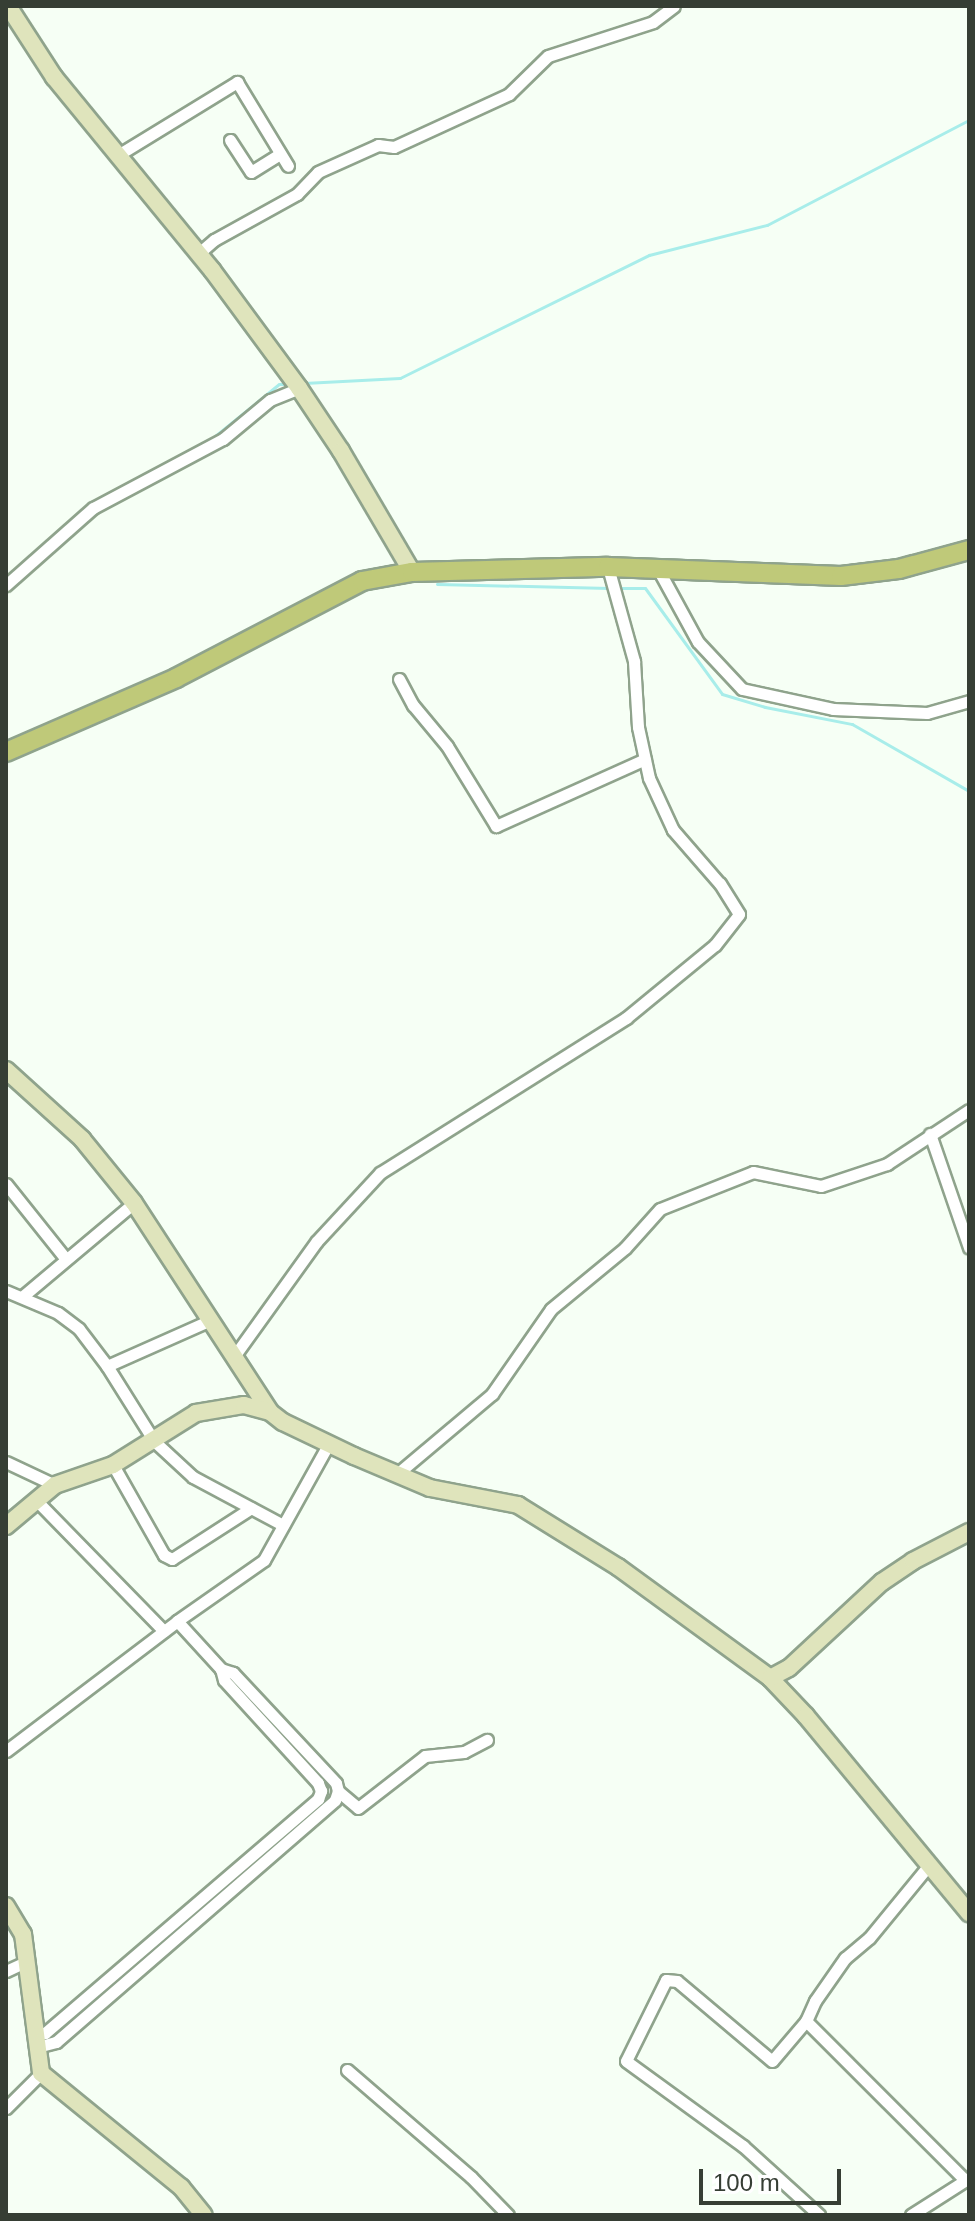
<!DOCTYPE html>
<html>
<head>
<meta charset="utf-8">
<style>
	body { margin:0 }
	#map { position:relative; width:975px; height:2221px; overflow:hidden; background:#f6fff5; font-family:Arial,sans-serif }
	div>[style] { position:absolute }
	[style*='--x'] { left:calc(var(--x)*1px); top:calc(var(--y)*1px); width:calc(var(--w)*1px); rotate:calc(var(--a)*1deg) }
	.stream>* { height:3px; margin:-1.5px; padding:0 1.5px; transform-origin:1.5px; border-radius:1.5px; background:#a8edea }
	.roads { filter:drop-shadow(2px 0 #8fa38c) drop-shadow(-2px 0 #8fa38c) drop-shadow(0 2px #8fa38c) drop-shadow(0 -2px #8fa38c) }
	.street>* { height:11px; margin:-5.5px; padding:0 5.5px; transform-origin:5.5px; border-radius:5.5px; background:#fff }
	.secondary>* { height:16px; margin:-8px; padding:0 8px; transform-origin:8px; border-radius:8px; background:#dfe4bc }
	.primary>* { height:18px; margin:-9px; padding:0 9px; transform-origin:9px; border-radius:9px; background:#bfc979 }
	span { translate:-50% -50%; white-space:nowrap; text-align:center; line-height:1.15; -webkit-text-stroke:6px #fff; paint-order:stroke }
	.frame { position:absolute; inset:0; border:8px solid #363e34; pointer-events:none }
	.scale { position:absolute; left:699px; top:2169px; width:142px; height:36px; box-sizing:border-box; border:4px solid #363e34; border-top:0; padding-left:10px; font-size:24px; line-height:28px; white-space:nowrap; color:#363e34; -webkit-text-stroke:6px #fff; paint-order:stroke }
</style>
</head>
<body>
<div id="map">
	<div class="stream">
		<i style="--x:304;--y:383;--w:96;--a:-3"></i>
		<i style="--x:400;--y:378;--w:278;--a:-26.3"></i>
		<i style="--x:649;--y:255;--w:122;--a:-14.3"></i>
		<i style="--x:767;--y:225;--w:228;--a:-27.5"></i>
		<i style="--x:215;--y:436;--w:82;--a:-39.1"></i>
		<i style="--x:279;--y:384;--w:10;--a:0"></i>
		<i style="--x:437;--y:584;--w:172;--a:1.3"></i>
		<i style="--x:617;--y:588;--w:28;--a:0"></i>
		<i style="--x:645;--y:588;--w:131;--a:54"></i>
		<i style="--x:722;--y:694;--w:45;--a:16.8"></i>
		<i style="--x:765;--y:707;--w:89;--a:11.1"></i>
		<i style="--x:852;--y:724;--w:135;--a:29.8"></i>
	</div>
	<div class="roads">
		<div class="street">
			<i style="--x:230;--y:140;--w:38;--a:57"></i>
			<i style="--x:251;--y:172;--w:34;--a:-32"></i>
			<i style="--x:118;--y:155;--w:140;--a:-31.5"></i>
			<i style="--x:237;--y:82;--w:98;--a:58.7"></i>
			<i style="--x:199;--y:253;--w:20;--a:-41"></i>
			<i style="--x:214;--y:240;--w:95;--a:-29"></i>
			<i style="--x:297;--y:194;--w:30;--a:-46"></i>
			<i style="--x:318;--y:172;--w:66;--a:-24.2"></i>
			<i style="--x:378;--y:145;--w:16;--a:7"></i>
			<i style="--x:394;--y:147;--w:127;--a:-24.7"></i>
			<i style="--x:509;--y:94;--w:54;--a:-44.3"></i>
			<i style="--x:548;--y:56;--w:110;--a:-17.9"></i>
			<i style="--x:653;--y:22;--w:26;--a:-37"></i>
			<i style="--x:658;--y:569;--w:83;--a:61.3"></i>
			<i style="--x:698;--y:642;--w:64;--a:46.9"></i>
			<i style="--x:742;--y:689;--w:93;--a:12.4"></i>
			<i style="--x:833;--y:709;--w:94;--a:2.4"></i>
			<i style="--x:927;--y:713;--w:44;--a:-15.9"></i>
			<i style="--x:6;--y:585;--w:116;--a:-41.5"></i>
			<i style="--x:93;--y:508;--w:147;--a:-28"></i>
			<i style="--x:223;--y:439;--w:61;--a:-39.7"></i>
			<i style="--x:270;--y:400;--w:31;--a:-22"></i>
			<i style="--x:399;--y:679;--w:30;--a:62"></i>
			<i style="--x:413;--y:705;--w:53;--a:50.3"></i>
			<i style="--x:447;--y:746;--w:94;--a:58.5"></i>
			<i style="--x:496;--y:826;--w:163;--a:-24.2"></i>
			<i style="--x:930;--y:1134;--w:120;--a:71"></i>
			<i style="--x:6;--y:1184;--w:95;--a:51.4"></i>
			<i style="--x:6;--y:1291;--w:56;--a:22.9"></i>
			<i style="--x:58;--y:1313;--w:26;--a:37"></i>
			<i style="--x:79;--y:1329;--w:46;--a:52.9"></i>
			<i style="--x:107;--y:1366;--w:89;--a:57.9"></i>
			<i style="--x:154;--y:1441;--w:53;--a:42.7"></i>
			<i style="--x:193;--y:1477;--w:102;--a:28.1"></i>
			<i style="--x:23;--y:1296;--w:145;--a:-40"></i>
			<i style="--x:235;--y:1355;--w:140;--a:-54.3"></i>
			<i style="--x:317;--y:1241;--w:93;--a:-47.2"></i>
			<i style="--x:380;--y:1173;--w:291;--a:-32.2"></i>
			<i style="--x:626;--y:1018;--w:115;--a:-39.4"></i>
			<i style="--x:715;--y:945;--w:39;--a:-52"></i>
			<i style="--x:739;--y:914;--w:36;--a:-122"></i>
			<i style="--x:720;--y:884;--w:72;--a:-131"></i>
			<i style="--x:673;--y:830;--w:57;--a:-114.8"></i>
			<i style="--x:649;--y:778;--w:52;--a:-102.2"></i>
			<i style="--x:638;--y:727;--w:66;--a:-93.5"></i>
			<i style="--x:634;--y:661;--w:98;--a:-105.5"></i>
			<i style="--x:107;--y:1366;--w:114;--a:-23.9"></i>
			<i style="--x:6;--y:1462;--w:54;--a:25.1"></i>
			<i style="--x:113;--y:1465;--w:103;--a:60.5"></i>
			<i style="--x:164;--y:1555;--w:9;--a:27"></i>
			<i style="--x:172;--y:1559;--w:94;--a:-32.8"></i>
			<i style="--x:397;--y:1474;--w:124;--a:-40.1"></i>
			<i style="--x:492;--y:1394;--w:103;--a:-55.2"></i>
			<i style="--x:551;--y:1309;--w:96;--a:-39.5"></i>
			<i style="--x:625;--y:1248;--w:52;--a:-48.1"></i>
			<i style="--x:660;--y:1209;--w:100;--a:-21.7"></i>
			<i style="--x:753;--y:1172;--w:69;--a:11.6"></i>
			<i style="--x:821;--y:1186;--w:70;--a:-18.4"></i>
			<i style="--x:887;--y:1164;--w:98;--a:-33.4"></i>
			<i style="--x:36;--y:1500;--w:183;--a:45.7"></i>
			<i style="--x:6;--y:1751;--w:215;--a:-37.2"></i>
			<i style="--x:177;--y:1621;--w:106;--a:-35"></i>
			<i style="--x:264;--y:1560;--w:134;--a:-60.9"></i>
			<i style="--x:338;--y:1791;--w:26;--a:40"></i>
			<i style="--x:358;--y:1808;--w:85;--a:-37.8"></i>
			<i style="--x:425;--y:1756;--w:39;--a:-6"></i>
			<i style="--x:464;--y:1752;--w:26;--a:-28"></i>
			<i style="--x:929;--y:1865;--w:94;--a:129.4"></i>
			<i style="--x:869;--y:1938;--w:31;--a:140"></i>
			<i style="--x:845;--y:1958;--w:52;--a:124.9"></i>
			<i style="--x:815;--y:2001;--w:22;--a:114"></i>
			<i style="--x:806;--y:2021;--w:225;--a:45"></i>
			<i style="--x:6;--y:1971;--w:21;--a:-25"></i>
			<i style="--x:806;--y:2021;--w:52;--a:130.4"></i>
			<i style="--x:772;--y:2061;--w:124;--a:-139.9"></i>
			<i style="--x:677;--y:1981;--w:11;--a:-175"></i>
			<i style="--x:666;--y:1980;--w:90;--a:116.3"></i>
			<i style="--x:626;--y:2061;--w:145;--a:36"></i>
			<i style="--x:743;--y:2146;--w:103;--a:42.2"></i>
			<i style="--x:36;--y:2034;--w:9;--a:-6"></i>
			<i style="--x:45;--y:2033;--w:360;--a:-40.6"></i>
			<i style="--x:318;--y:1799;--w:9;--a:-69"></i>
			<i style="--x:321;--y:1791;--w:9;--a:-111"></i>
			<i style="--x:318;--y:1783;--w:139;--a:-132.4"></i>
			<i style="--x:224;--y:1680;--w:11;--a:-105"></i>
			<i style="--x:221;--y:1669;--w:65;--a:-132.5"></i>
			<i style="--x:37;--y:2047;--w:20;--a:-15"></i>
			<i style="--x:56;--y:2042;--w:369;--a:-40.9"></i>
			<i style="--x:335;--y:1800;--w:9;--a:-72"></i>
			<i style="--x:338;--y:1791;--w:8;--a:-104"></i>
			<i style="--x:336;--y:1783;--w:151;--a:-133.1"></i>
			<i style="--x:233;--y:1673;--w:13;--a:-162"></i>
			<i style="--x:347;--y:2070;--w:164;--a:40.8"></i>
			<i style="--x:471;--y:2177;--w:53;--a:45.8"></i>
			<i style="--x:6;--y:2108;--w:49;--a:-45"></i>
			<i style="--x:911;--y:2215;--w:69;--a:-32.5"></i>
		</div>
		<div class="secondary">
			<i style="--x:8;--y:6;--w:85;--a:57.1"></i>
			<i style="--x:54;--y:77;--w:249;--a:50.7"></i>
			<i style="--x:212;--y:270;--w:147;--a:53.6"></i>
			<i style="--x:299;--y:388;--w:76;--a:56.3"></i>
			<i style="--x:341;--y:451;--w:140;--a:59.6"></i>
			<i style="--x:6;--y:1070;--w:103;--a:42.2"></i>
			<i style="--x:82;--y:1139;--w:82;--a:50.9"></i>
			<i style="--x:134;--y:1203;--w:249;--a:56.9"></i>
			<i style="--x:270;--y:1412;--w:16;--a:38"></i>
			<i style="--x:283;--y:1422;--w:79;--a:25.6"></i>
			<i style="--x:354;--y:1456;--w:82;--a:22.8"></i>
			<i style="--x:430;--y:1488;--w:90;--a:10.9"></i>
			<i style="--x:518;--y:1505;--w:118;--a:31.8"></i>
			<i style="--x:618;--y:1567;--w:188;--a:36.1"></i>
			<i style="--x:770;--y:1678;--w:52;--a:46.5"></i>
			<i style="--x:806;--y:1716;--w:256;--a:50.4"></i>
			<i style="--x:6;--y:1526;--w:64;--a:-39.9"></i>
			<i style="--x:55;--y:1485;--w:61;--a:-19"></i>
			<i style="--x:113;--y:1465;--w:98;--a:-32.1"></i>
			<i style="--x:196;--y:1413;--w:49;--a:-9.5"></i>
			<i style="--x:244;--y:1405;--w:27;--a:15"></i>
			<i style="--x:770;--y:1678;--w:21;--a:-28"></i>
			<i style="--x:789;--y:1668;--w:127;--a:-42.8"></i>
			<i style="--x:882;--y:1582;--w:37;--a:-34"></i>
			<i style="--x:913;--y:1561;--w:63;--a:-27.4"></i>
			<i style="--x:6;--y:1906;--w:33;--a:59"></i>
			<i style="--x:23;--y:1934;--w:140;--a:82.6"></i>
			<i style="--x:41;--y:2073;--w:181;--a:39.2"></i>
			<i style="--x:181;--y:2187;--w:36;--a:51"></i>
		</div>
		<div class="primary">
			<i style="--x:6;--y:752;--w:185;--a:-23.5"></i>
			<i style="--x:176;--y:678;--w:210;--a:-27.5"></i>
			<i style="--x:362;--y:581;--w:51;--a:-10.2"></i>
			<i style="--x:412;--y:572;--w:196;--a:-1.5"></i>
			<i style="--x:608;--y:567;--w:233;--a:2.2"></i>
			<i style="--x:841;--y:576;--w:58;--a:-6.9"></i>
			<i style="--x:899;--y:569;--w:73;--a:-15.2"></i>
		</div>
	</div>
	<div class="frame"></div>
	<div class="scale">100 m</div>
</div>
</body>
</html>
